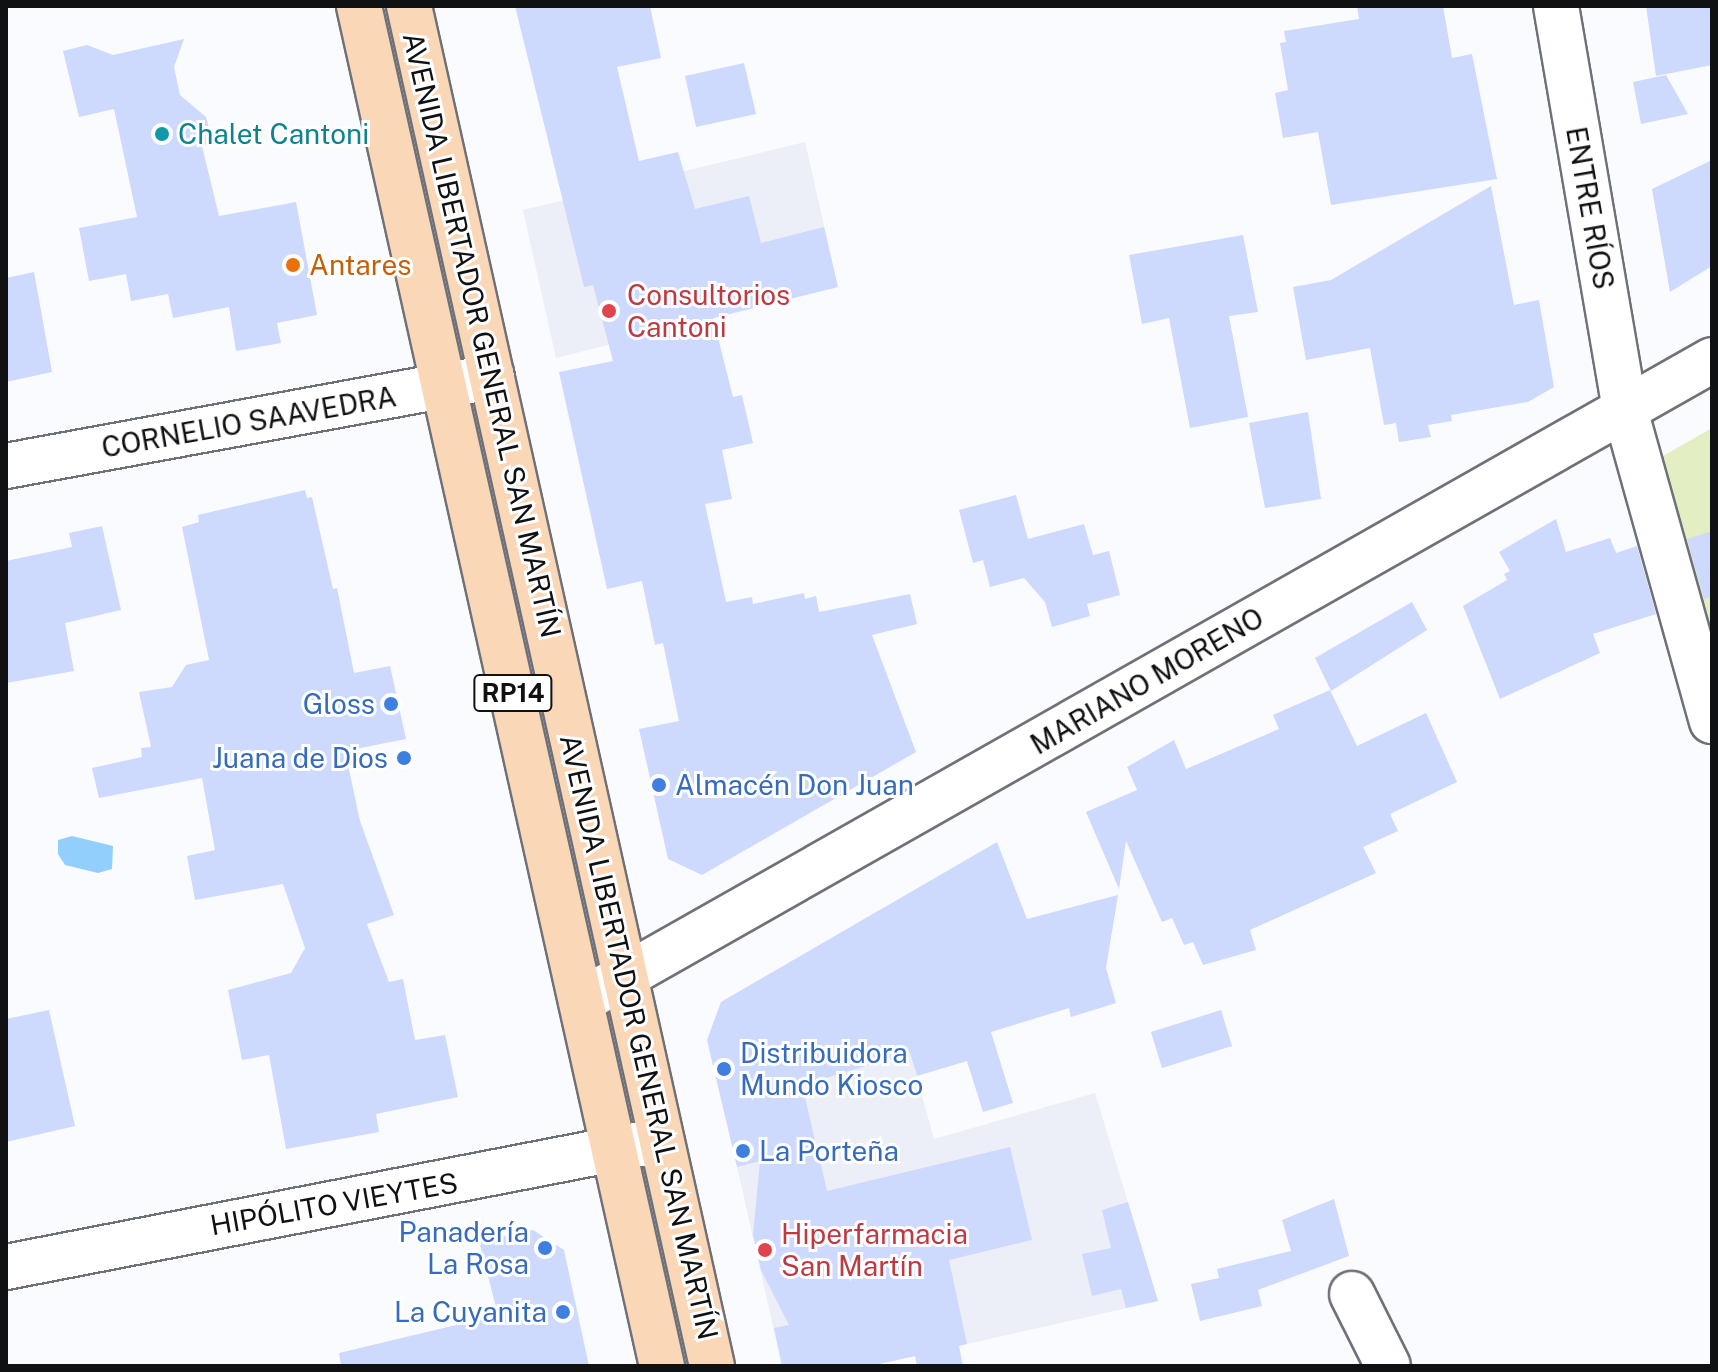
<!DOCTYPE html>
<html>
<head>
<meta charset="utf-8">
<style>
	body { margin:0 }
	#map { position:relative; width:1718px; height:1372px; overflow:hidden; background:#fafbff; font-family:"Public Sans",sans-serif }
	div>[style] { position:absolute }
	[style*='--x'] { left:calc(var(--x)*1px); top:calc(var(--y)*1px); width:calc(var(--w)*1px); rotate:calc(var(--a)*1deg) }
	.built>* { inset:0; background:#eceef8 }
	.green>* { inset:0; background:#e3eec3 }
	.water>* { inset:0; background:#93cffd }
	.building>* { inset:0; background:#ced9fe }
	.roads { filter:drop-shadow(2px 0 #6f7179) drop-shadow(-2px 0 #6f7179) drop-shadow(0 2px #6f7179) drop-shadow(0 -2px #6f7179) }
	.minor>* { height:44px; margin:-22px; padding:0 22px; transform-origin:22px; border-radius:22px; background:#fff }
	.major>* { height:44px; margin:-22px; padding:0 22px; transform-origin:22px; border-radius:22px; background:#fad7b7 }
	.dots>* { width:22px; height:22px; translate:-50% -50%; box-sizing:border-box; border:4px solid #fff; border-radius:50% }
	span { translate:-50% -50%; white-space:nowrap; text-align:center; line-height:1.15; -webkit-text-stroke:6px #fff; paint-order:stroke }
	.shield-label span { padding:2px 6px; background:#fff; border:2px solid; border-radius:6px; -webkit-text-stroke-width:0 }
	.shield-label { font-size:26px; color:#101113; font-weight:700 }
	.culture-label { font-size:28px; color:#0d838f }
	.left { translate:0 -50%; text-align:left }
	.street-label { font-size:28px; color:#101113 }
	.food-label { font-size:28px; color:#c56008 }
	.health-label { font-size:28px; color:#be3a42 }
	.shop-label { font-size:28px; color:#366cbe }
	.right { translate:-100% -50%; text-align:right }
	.frame { position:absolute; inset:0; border:8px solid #101113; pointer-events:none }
</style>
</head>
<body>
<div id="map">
	<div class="built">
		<i style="clip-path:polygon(805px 142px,838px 287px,556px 358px,523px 210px)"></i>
		<i style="clip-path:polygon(881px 909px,895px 938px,902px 1023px,934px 1139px,1095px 1093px,1158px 1301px,870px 1366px,782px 1366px,708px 1038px,721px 1002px)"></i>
	</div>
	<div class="green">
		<i style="clip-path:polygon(1712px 428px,1712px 668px,1654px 461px)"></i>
	</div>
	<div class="water">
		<i style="clip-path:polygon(72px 836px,113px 846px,112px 869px,98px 873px,65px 865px,58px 854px,58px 840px)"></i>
	</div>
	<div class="building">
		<i style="clip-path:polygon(515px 6px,650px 6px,661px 58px,617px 67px,639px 161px,678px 152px,695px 209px,749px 196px,761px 243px,824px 227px,838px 287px,713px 318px,733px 397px,742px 395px,753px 443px,722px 450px,732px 499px,705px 504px,726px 602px,752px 597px,753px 604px,804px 593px,805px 599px,816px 596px,819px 612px,910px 594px,917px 624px,872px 635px,916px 752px,702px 875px,668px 859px,639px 729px,679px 721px,663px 643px,655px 645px,642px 581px,607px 589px,559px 372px,613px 361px,593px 285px,584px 287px)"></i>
		<i style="clip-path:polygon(1357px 6px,1443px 6px,1452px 58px,1472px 54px,1497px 179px,1331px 205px,1318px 132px,1283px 138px,1275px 93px,1288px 90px,1280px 43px,1286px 42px,1284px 31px,1359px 19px)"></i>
		<i style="clip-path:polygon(1646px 6px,1712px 6px,1712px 65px,1656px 76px)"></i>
		<i style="clip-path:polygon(184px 39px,174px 67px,180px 95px,206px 117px,213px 143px,202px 146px,219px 216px,296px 202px,317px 315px,277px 323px,281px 343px,236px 351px,229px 307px,173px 318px,168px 294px,131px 301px,126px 274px,89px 281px,79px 228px,137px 217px,114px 109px,79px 117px,63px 51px,87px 45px,113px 55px)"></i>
		<i style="clip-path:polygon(744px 63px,756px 114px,696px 127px,685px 76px)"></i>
		<i style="clip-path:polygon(1666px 75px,1688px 114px,1641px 124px,1633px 82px)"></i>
		<i style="clip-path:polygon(1712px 160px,1712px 266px,1670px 292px,1652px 189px)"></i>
		<i style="clip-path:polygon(1491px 186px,1514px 305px,1539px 300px,1554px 387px,1528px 402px,1451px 415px,1452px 421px,1428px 425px,1431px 437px,1399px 442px,1396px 423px,1384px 425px,1370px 348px,1306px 360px,1293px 287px,1331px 280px)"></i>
		<i style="clip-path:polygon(1243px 235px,1258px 312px,1229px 316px,1248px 417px,1190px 428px,1169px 318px,1142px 324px,1129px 255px)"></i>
		<i style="clip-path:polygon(34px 272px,52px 372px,6px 382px,6px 278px)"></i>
		<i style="clip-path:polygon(1308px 412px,1321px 499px,1265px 508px,1249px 423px)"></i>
		<i style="clip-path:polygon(305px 490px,307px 498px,312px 497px,333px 589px,337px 588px,354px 673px,390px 666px,406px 739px,345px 751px,360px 821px,394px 915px,367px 924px,389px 982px,403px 979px,415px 1040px,445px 1035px,458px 1097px,376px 1114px,379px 1132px,286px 1149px,269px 1055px,242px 1060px,228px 990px,291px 973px,305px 948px,283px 884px,195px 900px,187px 856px,215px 850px,202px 778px,99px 798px,92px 768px,142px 757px,141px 748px,151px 747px,139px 692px,172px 687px,186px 665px,209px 660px,182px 527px,199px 522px,198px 515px)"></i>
		<i style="clip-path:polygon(1016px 495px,1028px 539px,1084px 524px,1093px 555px,1109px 551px,1120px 595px,1087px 604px,1090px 616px,1052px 627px,1045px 602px,1024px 578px,990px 587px,983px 560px,973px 563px,959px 510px)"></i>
		<i style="clip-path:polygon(1556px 519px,1566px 552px,1610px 538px,1616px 553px,1637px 546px,1656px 614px,1593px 634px,1600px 653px,1500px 699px,1463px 606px,1507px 580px,1504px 574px,1510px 571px,1499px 552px)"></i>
		<i style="clip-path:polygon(102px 526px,121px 610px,65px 623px,74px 671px,6px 683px,6px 561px,72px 547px,69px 533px)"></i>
		<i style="clip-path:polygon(1712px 531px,1712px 597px,1704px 599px,1687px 539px)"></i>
		<i style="clip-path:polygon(1412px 602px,1427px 630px,1331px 691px,1315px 658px)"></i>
		<i style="clip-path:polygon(1330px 690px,1357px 746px,1426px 713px,1457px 782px,1390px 814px,1398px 831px,1363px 847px,1376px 873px,1250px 930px,1256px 950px,1203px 965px,1193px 942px,1184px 945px,1172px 918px,1162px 922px,1126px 841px,1119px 889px,1086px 812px,1137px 790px,1127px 767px,1174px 740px,1186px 769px,1279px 729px,1273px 715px)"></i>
		<i style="clip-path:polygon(997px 842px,1027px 919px,1118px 895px,1106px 968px,1116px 1003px,1071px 1017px,1069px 1008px,991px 1032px,1013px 1103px,983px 1112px,967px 1061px,917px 1076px,910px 1053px,802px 1085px,827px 1191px,1010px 1147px,1032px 1240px,949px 1260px,967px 1344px,959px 1346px,963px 1366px,917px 1366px,915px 1356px,870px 1366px,782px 1366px,774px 1328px,789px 1325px,761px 1270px,753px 1235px,760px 1161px,737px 1167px,707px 1040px,721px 1002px)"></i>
		<i style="clip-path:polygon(49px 1010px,75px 1126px,6px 1142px,6px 1019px)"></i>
		<i style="clip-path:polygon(1221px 1010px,1232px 1046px,1162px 1068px,1151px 1032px)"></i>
		<i style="clip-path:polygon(1334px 1199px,1349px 1256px,1258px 1290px,1262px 1306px,1200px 1321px,1191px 1284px,1219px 1278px,1217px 1269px,1291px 1251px,1282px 1220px)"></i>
		<i style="clip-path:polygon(1128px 1202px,1158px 1301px,1126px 1308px,1121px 1289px,1092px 1296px,1082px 1254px,1111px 1248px,1102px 1210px)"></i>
		<i style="clip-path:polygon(533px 1230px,564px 1250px,589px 1366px,341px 1366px,339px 1353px,498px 1315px,479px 1241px)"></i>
	</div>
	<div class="roads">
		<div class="minor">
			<i style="--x:1556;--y:6;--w:410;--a:80.3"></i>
			<i style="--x:1625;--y:410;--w:323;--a:74.4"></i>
			<i style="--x:6;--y:466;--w:494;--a:-10.4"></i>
			<i style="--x:581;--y:1001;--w:1300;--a:-29.54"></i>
			<i style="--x:6;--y:1267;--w:667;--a:-10.97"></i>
			<i style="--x:1352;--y:1294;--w:80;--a:63.4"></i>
		</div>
		<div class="major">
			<i style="--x:359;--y:6;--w:1393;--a:77.44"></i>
			<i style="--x:409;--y:6;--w:1393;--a:77.44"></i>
		</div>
	</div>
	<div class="dots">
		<i style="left:162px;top:134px;background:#0f9aa8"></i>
		<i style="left:293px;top:265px;background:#e8710a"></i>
		<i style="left:609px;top:311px;background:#e0444e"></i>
		<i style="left:391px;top:704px;background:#3f7fe0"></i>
		<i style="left:404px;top:758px;background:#3f7fe0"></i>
		<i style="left:659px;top:785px;background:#3f7fe0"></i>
		<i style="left:724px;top:1069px;background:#3f7fe0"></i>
		<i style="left:743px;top:1151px;background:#3f7fe0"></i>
		<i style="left:545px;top:1248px;background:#3f7fe0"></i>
		<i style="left:765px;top:1250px;background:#e0444e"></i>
		<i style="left:563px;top:1312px;background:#3f7fe0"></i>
	</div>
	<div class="shield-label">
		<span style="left:513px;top:693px">RP14</span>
	</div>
	<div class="culture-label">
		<span class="left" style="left:178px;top:134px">Chalet Cantoni</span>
	</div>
	<div class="street-label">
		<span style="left:1590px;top:208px;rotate:80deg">ENTRE RÍOS</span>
		<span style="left:482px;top:335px;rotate:77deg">AVENIDA LIBERTADOR GENERAL SAN MARTÍN</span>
		<span style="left:249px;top:422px;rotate:-10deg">CORNELIO SAAVEDRA</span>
		<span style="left:1147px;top:681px;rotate:-30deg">MARIANO MORENO</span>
		<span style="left:639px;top:1037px;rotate:77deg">AVENIDA LIBERTADOR GENERAL SAN MARTÍN</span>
		<span style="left:334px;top:1204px;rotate:-10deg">HIPÓLITO VIEYTES</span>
	</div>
	<div class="food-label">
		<span class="left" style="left:309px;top:265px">Antares</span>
	</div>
	<div class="health-label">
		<span class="left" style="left:627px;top:311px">Consultorios<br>Cantoni</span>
		<span class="left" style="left:781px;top:1250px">Hiperfarmacia<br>San Martín</span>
	</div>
	<div class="shop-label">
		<span class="right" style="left:375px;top:704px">Gloss</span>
		<span class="right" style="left:388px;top:758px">Juana de Dios</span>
		<span class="left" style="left:675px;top:785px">Almacén Don Juan</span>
		<span class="left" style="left:740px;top:1069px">Distribuidora<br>Mundo Kiosco</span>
		<span class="left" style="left:759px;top:1151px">La Porteña</span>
		<span class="right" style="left:529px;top:1248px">Panadería<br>La Rosa</span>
		<span class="right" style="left:547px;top:1312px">La Cuyanita</span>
	</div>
	<div class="frame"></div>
</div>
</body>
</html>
